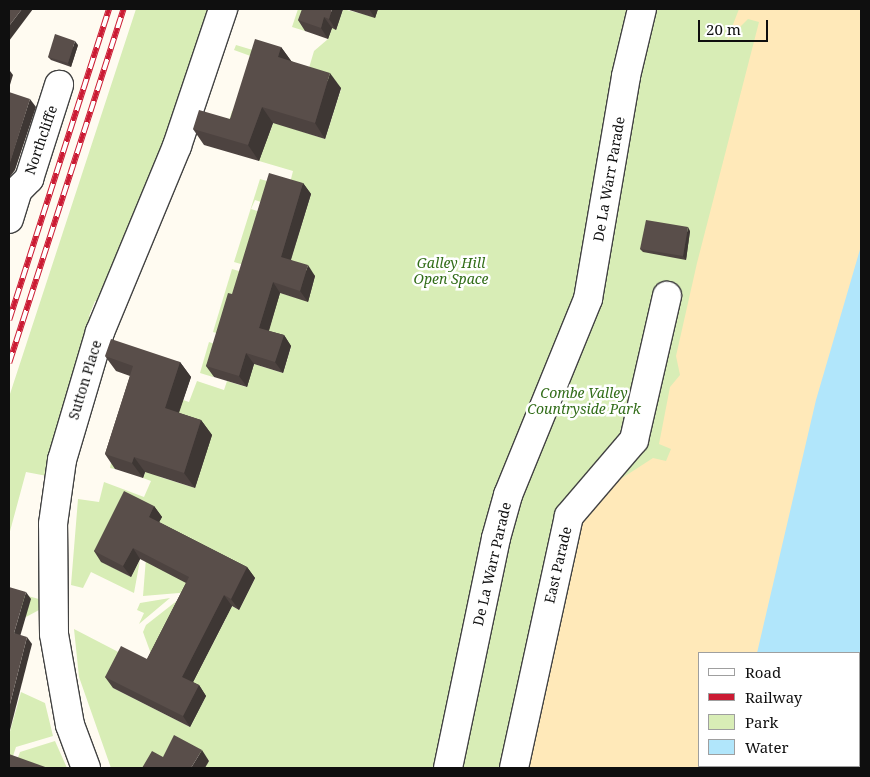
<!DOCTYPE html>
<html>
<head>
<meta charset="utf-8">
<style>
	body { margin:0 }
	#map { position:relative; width:870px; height:777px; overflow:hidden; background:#fffbf1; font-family:"Noto Serif",serif }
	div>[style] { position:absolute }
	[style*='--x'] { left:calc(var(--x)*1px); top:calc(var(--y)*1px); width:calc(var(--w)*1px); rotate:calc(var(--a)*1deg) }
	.green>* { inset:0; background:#d8edb6 }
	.sand>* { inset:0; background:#ffe9b9 }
	.water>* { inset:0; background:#b1e6fb }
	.roads { filter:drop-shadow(1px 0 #424242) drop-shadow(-1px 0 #424242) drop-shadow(0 1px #424242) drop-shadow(0 -1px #424242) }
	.minor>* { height:28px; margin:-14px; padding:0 14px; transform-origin:14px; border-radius:14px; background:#fff }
	.rail>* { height:5.5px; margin-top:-2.75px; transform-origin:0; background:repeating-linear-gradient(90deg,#fff 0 11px,#cb1b33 0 22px); box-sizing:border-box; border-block:1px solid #cb1b33 }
	.wall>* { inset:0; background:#4d4340 }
	.shaded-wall>* { inset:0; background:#3e3734 }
	.building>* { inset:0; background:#594e4a }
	span { translate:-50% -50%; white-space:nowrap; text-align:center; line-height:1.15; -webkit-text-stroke:5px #fff; paint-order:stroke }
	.street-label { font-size:14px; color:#0f0f0f }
	.park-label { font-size:14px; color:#326d19; font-style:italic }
	.frame { position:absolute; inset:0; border:10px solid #0f0f0f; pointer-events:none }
	.legend { position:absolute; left:698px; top:652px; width:162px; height:115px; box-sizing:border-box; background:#fff; border:1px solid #9f9f9f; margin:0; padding:6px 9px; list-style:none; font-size:15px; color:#0f0f0f }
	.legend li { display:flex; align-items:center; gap:10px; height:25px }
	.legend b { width:25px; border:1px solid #9f9f9f }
	.scale { position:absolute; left:698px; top:20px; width:70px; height:22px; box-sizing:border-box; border:2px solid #0f0f0f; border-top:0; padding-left:6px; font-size:15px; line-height:18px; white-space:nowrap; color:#0f0f0f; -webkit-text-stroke:4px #fff; paint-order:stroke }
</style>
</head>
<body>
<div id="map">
	<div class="green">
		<i style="clip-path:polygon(136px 9px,213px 9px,204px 46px,103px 304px,95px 301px,89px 316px,97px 320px,47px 476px,26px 472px,9px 535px,9px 397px)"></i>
		<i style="clip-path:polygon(298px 9px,312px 9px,305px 31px,292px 27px)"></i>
		<i style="clip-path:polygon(evenodd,343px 9px,374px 17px,378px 9px,861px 9px,861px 768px,205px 768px,209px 760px,182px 746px,170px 767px,159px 762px,156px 768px,111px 768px,79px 677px,74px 629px,128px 657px,113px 688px,190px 727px,206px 696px,175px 680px,180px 670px,195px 678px,226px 618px,210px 610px,216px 598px,239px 610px,255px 578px,167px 533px,160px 546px,150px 541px,161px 517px,132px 502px,102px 562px,131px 577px,140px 560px,134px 593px,91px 572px,83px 588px,71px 585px,78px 499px,99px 502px,104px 482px,144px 497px,151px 481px,143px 478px,150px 456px,165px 461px,160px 477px,195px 488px,211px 435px,178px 424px,169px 453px,154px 448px,166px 409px,138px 400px,115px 469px,110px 468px,118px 428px,133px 383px,189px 402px,197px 381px,224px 390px,227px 381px,246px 387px,254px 364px,283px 373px,291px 347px,262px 338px,280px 293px,308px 301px,315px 276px,288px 268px,311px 194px,289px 187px,293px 171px,259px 161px,264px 142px,226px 130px,232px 111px,240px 109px,256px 58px,234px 50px,236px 45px,266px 54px,245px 124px,270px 132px,278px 108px,295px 113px,291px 128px,325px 139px,341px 89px,306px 78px,314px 51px,328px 39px,332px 28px,336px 29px,343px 9px,699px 653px,859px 653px,859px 766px,699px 766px,699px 653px)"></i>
		<i style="clip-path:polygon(260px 179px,277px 184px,270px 205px,255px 200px,251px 209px,267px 214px,251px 267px,234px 262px)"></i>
		<i style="clip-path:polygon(232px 269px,249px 274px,226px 336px,213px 332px)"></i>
		<i style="clip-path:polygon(209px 342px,223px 347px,213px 377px,200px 373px)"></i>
		<i style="clip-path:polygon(146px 558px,203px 591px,143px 596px)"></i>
		<i style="clip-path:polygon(9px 591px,39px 599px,39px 610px,26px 617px)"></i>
		<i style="clip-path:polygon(183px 596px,154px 662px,143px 632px,146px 625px)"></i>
		<i style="clip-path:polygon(170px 598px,139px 624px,144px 613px,137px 610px,140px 603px)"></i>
		<i style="clip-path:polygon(21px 692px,45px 703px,53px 736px,16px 747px,9px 768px,9px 735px)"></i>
		<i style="clip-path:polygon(55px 741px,67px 768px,14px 768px,20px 752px)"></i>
	</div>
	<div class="sand">
		<i style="clip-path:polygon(evenodd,739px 9px,861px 9px,861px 768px,528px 768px,573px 544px,585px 516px,619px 480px,653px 458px,666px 461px,671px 449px,659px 444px,670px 387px,680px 375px,676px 356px,697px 263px,759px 22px,748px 19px,727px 40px,739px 9px,699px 653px,859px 653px,859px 766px,699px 766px,699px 653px)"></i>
	</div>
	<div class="water">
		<i style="clip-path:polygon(861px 246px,861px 768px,728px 768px,859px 766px,859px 653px,757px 653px,816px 400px)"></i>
	</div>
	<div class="roads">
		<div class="minor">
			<i style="--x:9;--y:219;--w:30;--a:-73"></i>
			<i style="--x:18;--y:190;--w:16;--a:-45"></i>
			<i style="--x:29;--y:179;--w:99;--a:-72.3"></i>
			<i style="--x:86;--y:768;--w:46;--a:-110.4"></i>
			<i style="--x:70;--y:725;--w:92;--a:-100"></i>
			<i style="--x:54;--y:634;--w:110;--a:-90.5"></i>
			<i style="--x:53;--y:524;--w:65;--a:-82"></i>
			<i style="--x:62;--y:460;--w:134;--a:-73.5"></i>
			<i style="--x:100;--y:332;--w:201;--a:-67.5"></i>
			<i style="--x:177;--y:146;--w:145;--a:-71.4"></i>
			<i style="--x:448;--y:768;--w:235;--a:-78.2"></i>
			<i style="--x:496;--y:538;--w:45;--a:-74.4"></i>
			<i style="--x:508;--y:495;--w:212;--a:-67.8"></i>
			<i style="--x:588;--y:299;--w:226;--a:-80.3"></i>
			<i style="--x:626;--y:76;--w:69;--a:-76.6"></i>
			<i style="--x:514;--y:768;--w:258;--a:-77.7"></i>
			<i style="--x:569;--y:516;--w:100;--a:-49.5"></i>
			<i style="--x:634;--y:440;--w:148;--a:-77.1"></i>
		</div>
	</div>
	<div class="rail">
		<i style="--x:9;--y:320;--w:327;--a:-72.2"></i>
		<i style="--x:9;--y:363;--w:372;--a:-72.1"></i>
	</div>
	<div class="wall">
		<i style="clip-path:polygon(343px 9px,336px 30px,332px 28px,328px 39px,305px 31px,298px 20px)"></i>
		<i style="clip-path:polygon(346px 9px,378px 9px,375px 18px)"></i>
		<i style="clip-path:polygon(78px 45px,71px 67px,51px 60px,48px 57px)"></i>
		<i style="clip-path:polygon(281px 47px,291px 61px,341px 88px,325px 139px,273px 123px,259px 161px,204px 145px,193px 129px,230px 119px)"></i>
		<i style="clip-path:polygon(303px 183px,311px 194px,291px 260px,315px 276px,308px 302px,280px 293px,269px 331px,284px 335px,291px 346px,283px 373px,254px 364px,247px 387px,214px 377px,206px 366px)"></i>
		<i style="clip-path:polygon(690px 231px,686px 260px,643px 252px,640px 249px)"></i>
		<i style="clip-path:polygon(105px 356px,180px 362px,191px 377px,179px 413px,201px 420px,212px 435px,195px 488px,145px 472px,143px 478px,115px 469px,105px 454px,130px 376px,116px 371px)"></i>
		<i style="clip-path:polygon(154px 506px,162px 517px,159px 522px,247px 567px,255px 578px,239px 610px,232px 606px,193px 682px,199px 685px,206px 696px,190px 727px,113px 688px,105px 677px,147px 659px,186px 583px,140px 559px,131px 577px,101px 562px,94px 551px)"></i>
	</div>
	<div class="shaded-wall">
		<i style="clip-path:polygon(22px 9px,33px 9px,9px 41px,9px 26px)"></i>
		<i style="clip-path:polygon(332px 9px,343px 9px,336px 30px,329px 19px)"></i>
		<i style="clip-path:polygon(369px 9px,378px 9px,375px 18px)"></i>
		<i style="clip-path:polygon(324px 17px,332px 28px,328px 39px,321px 28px)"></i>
		<i style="clip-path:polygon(75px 41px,78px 45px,71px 67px,68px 63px)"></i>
		<i style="clip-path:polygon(281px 47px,292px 62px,278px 57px)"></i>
		<i style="clip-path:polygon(10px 71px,13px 75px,9px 88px,9px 76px)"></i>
		<i style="clip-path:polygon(330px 73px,341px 88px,325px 139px,315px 123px)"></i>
		<i style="clip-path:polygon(30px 99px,36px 107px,15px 170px,9px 178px,9px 164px)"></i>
		<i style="clip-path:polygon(262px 107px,273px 123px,259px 161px,248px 145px)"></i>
		<i style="clip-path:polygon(303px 183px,311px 194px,288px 268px,281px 257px)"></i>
		<i style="clip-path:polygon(688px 227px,690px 231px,686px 260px,683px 256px)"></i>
		<i style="clip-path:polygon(308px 265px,315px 276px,308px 302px,300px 291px)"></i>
		<i style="clip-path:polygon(273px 282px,280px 293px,266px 339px,259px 328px)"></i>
		<i style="clip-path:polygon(284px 335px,291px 346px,283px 373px,275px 362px)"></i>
		<i style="clip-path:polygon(246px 353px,254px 364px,247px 387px,239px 376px)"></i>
		<i style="clip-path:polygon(180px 362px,191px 377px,175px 423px,165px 408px)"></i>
		<i style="clip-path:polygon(201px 420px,212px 435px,195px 488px,184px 473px)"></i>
		<i style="clip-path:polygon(134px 457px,145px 472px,143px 478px,132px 463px)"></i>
		<i style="clip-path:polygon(154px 506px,162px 517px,156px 528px,149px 517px)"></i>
		<i style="clip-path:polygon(133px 548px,140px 559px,131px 577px,123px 566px)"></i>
		<i style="clip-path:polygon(247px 567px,255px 578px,239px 610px,231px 599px)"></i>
		<i style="clip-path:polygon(26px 592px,31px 599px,19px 640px,14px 633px)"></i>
		<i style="clip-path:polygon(224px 595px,232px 606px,190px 688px,182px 677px)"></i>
		<i style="clip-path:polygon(27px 637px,32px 644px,9px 734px,9px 708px)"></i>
		<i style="clip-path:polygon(199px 685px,206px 696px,190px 727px,183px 716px)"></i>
		<i style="clip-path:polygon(202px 750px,209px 761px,205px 768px,191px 768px)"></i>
	</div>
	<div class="building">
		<i style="clip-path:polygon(9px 9px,22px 9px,9px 26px)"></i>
		<i style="clip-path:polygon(302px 9px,332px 9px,329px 19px,324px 17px,321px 28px,298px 20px)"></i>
		<i style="clip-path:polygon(55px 34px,75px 41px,68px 63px,48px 57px)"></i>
		<i style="clip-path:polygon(255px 39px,281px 47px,278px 57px,330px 73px,315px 123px,262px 107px,248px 145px,193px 129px,199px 110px,230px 119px)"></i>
		<i style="clip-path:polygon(9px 92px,30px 99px,10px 163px,9px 164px)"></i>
		<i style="clip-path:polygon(269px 173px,303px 183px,281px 257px,308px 265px,300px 291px,273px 282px,259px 328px,284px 335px,275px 362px,246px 353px,239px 376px,206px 366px,228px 293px,232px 294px)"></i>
		<i style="clip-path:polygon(646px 220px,688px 227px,683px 256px,640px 249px)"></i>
		<i style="clip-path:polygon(111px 339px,180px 362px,165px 408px,201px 420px,184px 473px,134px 457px,132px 463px,105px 454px,133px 366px,105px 356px)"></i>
		<i style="clip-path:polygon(124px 491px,154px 506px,149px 517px,247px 567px,231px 599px,224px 595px,182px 677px,199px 685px,183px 716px,105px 677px,121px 646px,147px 659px,189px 577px,133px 548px,123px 566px,94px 551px)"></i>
		<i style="clip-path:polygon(9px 587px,26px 592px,14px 633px,27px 637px,9px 708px)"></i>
		<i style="clip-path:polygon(174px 735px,202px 750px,191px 768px,142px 768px,152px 751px,163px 757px)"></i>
		<i style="clip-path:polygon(9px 754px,48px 768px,9px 768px)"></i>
	</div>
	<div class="street-label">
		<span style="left:41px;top:140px;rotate:-71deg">Northcliffe</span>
		<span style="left:609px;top:179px;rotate:-80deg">De La Warr Parade</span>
		<span style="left:85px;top:380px;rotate:-73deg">Sutton Place</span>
		<span style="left:492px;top:564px;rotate:-77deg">De La Warr Parade</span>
		<span style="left:558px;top:565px;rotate:-77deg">East Parade</span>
	</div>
	<div class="park-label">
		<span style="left:451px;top:271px">Galley Hill<br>Open Space</span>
		<span style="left:584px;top:401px">Combe Valley<br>Countryside Park</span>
	</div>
	<div class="frame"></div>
	<ul class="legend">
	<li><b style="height:6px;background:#fff"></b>Road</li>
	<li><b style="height:6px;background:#cb1b33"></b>Railway</li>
	<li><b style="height:14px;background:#d8edb6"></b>Park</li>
	<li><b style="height:14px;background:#b1e6fb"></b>Water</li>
	</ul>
	<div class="scale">20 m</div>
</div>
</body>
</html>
